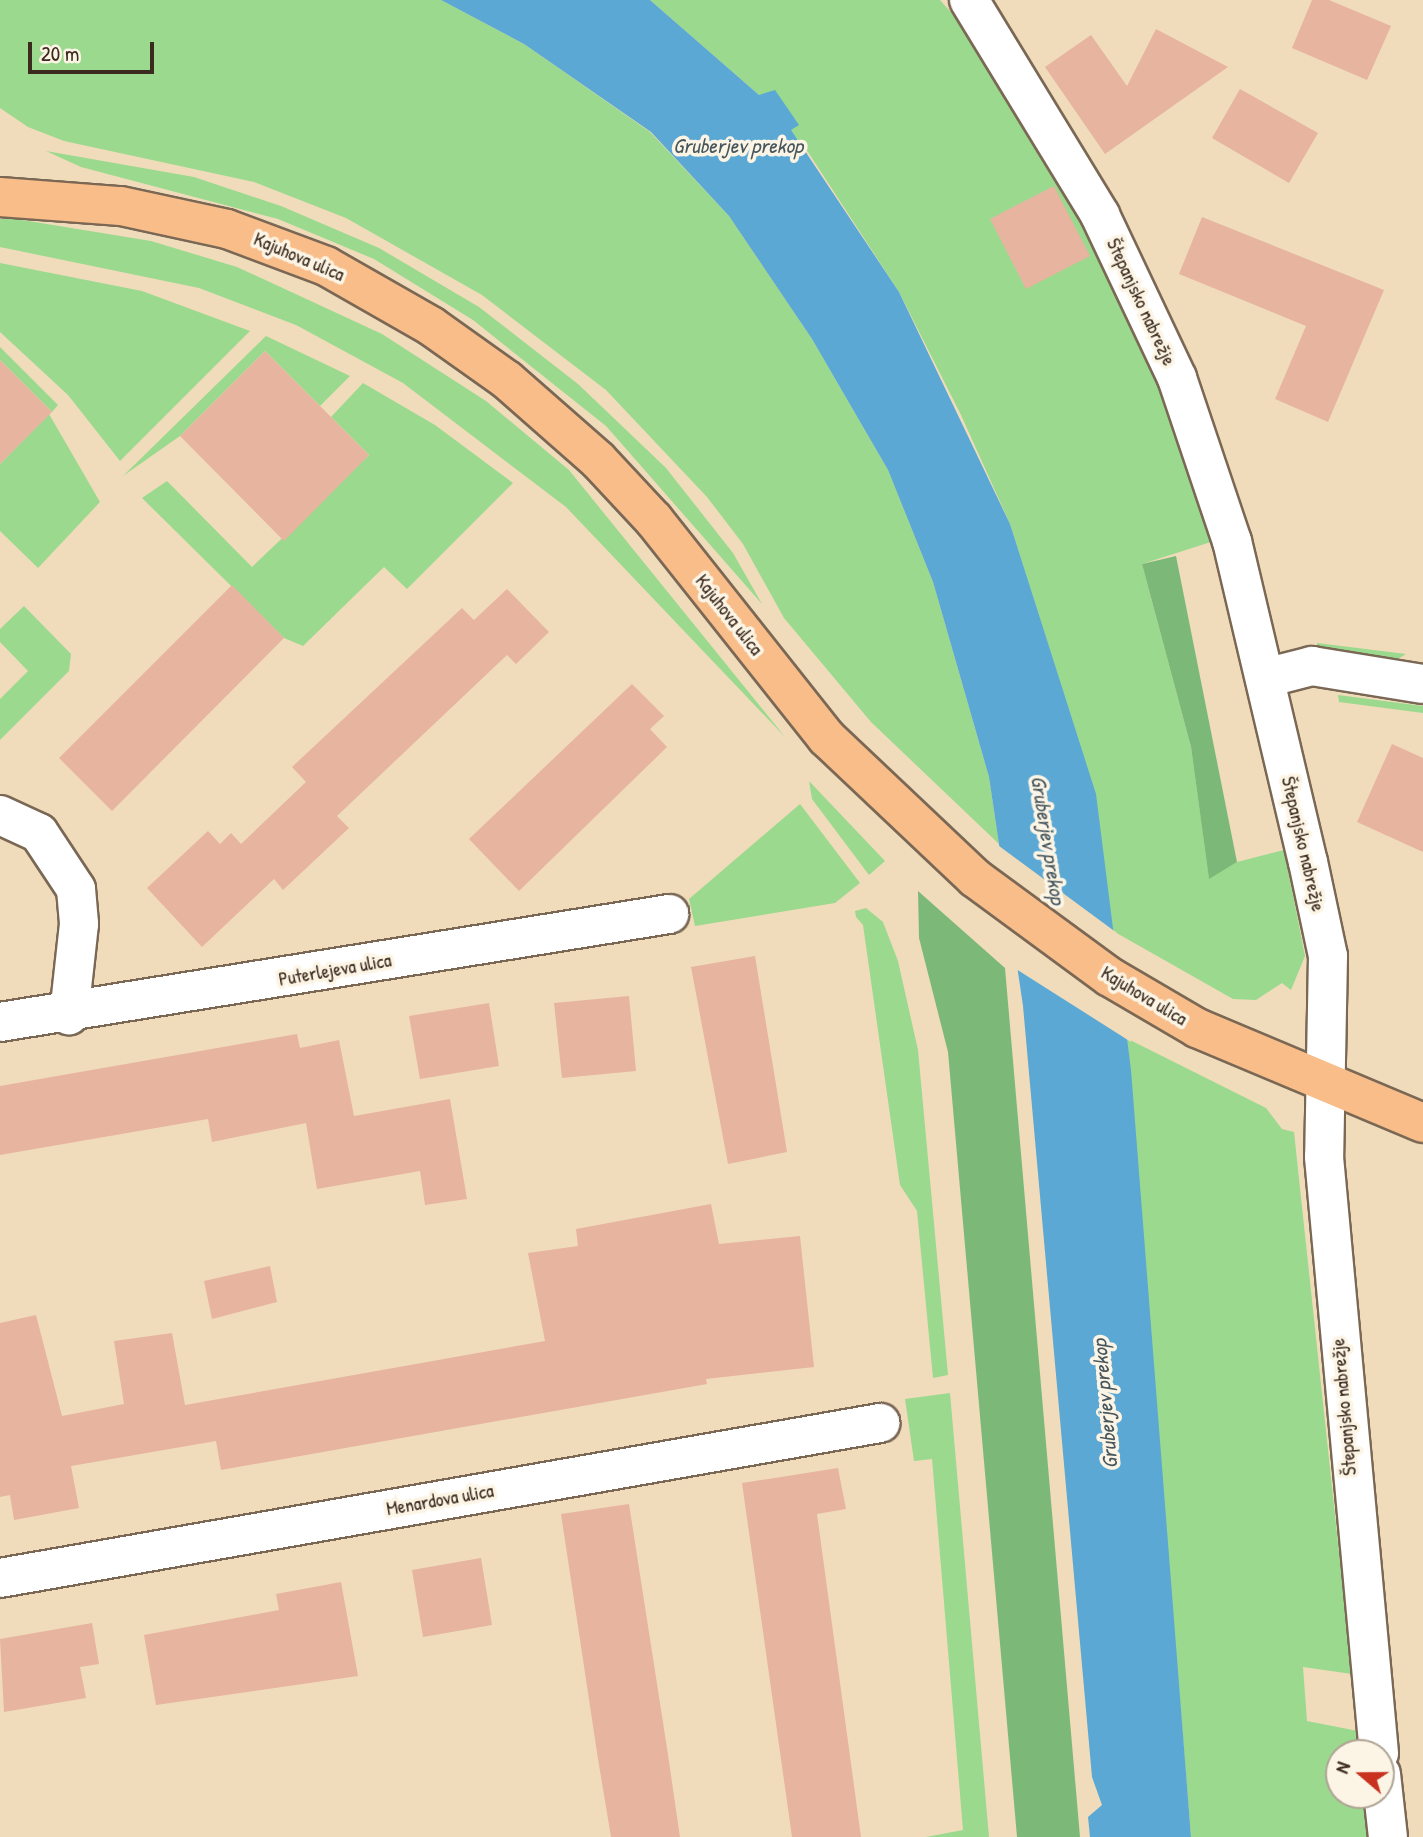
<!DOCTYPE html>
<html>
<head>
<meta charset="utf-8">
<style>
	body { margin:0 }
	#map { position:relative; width:1423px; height:1837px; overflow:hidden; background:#f0dcbb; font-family:"Patrick Hand",sans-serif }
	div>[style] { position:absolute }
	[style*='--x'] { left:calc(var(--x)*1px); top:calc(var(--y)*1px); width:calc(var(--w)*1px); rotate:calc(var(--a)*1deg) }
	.green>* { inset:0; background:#9bd98e }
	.forest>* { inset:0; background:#7cb979 }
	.water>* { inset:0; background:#5ba8d4 }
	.pier>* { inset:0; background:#f0dcbb }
	.building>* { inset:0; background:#e7b49f }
	.roads { filter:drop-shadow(2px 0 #7a6855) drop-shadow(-2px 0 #7a6855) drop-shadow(0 2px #7a6855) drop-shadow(0 -2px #7a6855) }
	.minor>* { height:38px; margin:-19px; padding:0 19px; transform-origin:19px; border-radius:19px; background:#fff }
	.major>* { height:38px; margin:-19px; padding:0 19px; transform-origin:19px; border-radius:19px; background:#f8bd89 }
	span { translate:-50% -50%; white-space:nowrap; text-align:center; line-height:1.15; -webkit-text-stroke:7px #fcf5e5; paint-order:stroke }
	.street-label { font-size:19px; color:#3b2a1e }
	.water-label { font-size:21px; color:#46565e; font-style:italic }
	.north { position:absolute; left:1325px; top:1739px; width:70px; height:70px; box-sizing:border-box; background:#fcf5e5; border:2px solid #afa495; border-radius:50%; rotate:290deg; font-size:19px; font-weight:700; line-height:28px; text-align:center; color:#3b2a1e }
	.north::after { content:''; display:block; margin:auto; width:24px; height:32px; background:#c8321e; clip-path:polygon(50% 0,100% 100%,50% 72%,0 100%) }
	.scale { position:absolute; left:28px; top:42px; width:126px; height:32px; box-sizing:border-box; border:4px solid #3b2a1e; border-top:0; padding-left:9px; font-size:21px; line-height:24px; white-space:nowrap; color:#3b2a1e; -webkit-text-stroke:5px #fcf5e5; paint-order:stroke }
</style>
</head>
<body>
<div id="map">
	<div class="green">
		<i style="clip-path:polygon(0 0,441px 0,524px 44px,650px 132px,729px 216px,812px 339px,888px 470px,933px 582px,989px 777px,999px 844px,871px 722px,784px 618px,743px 544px,707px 497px,606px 390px,482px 295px,346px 218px,254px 182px,64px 141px,28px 127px,0 108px)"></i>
		<i style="clip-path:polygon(650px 0,940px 0,964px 27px,1059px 182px,1144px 349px,1182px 446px,1214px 541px,1142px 564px,1191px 747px,1209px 878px,1237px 862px,1284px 850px,1305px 956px,1291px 990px,1282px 983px,1256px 1000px,1233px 999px,1113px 931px,1095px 794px,1010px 524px,961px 415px,899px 292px,808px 152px,759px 95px)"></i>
		<i style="clip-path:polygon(46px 151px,194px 177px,281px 206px,379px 248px,479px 307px,578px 384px,666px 468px,733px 553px,762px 604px,606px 426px,473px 320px,374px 259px,278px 219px,81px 167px)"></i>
		<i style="clip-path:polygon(10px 218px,151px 241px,237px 267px,382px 334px,486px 401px,569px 470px,785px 737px,566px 507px,403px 383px,296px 325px,199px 288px,0 247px,0 219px)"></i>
		<i style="clip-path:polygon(0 263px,142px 291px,250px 331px,120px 461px,68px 395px,0 332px)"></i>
		<i style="clip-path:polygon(266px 336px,350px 376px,320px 406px,265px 351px,180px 436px,123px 476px)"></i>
		<i style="clip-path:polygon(0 347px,58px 405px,52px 412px,0 360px)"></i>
		<i style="clip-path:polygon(363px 383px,435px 425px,513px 483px,407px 589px,384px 567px,303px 646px,284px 638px,142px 498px,167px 481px,252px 567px,369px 455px,331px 417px)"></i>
		<i style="clip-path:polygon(49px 414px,100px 502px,38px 568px,0 531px,0 464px)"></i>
		<i style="clip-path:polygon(24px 606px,71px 654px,69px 671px,0 740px,0 699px,28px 671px,0 642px,0 629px)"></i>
		<i style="clip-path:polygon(1317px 643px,1406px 654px,1391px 663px,1317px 653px)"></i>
		<i style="clip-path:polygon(1338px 695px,1423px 706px,1423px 713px,1339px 702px)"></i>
		<i style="clip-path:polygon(809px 781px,885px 861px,869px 875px,812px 799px)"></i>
		<i style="clip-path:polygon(800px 804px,860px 883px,835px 903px,695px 926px,689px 899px)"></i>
		<i style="clip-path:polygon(866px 908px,883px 922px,898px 961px,918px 1050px,948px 1375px,933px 1378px,917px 1211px,900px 1185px,863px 925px,856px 917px,855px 911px)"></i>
		<i style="clip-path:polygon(1126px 1038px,1266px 1108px,1282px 1129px,1294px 1132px,1352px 1674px,1303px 1667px,1307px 1721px,1358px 1731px,1361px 1753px,1339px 1753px,1339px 1795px,1365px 1795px,1369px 1837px,1191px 1837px)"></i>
		<i style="clip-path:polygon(950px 1393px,989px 1837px,926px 1837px,963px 1830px,932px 1459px,914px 1461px,905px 1399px)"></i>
	</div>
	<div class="forest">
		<i style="clip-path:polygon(1176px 556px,1237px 862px,1209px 879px,1191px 747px,1142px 564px)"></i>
		<i style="clip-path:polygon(918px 891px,1005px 968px,1080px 1837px,1017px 1837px,948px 1052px,919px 938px)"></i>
	</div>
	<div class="water">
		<i style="clip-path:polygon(441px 0,650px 0,759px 95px,775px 90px,799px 125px,791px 130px,899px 292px,1010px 524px,1096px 794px,1131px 1070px,1191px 1837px,1090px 1837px,1088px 1817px,1102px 1805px,1092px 1777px,1023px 1006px,989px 777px,933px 582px,888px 470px,812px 339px,729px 216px,651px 132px,524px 44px)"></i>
	</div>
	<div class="pier">
		<i style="clip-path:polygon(995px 843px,1117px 933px,1131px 1042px,1013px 967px)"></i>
	</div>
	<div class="building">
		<i style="clip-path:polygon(1312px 0,1329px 0,1391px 26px,1367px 80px,1292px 48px)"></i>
		<i style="clip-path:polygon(1156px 29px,1228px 67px,1105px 154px,1045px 67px,1091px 35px,1127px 86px)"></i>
		<i style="clip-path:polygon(1240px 89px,1318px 133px,1289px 183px,1212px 138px)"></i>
		<i style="clip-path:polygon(1054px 186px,1090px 256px,1026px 289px,990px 219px)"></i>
		<i style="clip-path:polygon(1202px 217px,1384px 290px,1328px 422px,1275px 399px,1306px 326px,1179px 274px)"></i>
		<i style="clip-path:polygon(265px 351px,369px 455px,284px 541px,180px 436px)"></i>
		<i style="clip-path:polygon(0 360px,52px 412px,0 464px)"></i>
		<i style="clip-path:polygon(232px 585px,284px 638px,112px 811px,59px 758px)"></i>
		<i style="clip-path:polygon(507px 589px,549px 632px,516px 664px,507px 655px,337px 816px,349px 828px,283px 890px,274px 879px,202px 947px,147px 888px,208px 831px,220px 844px,231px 833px,241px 844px,306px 782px,292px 767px,462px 608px,474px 620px)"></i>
		<i style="clip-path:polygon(632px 684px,664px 716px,650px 729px,667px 747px,519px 891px,469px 839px)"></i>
		<i style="clip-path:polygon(1392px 744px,1423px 758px,1423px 852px,1357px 822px)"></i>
		<i style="clip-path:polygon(755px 956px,787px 1152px,728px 1164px,691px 967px)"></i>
		<i style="clip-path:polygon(629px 996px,636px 1071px,562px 1078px,554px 1003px)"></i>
		<i style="clip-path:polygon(489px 1003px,499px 1066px,420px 1079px,409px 1016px)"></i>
		<i style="clip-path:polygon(297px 1034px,300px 1048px,339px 1040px,354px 1116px,450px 1099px,467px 1199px,425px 1205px,420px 1171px,317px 1189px,306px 1123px,212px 1142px,208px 1119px,0 1155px,0 1086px)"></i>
		<i style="clip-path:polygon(711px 1204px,719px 1244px,800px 1236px,814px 1367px,706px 1379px,707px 1384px,221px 1470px,216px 1441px,71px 1466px,79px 1508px,14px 1520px,10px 1495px,0 1497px,0 1323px,36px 1315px,62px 1416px,124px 1404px,114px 1341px,172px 1333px,185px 1405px,545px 1341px,528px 1253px,578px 1246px,576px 1229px)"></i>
		<i style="clip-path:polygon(270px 1266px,277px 1302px,212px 1319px,204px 1281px)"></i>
		<i style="clip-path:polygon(838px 1468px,846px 1509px,817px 1514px,861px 1837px,792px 1837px,742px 1483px)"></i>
		<i style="clip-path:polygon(629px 1504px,667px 1748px,680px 1837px,611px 1837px,598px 1759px,561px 1514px)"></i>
		<i style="clip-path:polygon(481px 1558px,492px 1625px,423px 1637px,412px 1570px)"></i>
		<i style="clip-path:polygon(341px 1582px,358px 1676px,156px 1705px,144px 1635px,279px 1610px,276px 1594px)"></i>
		<i style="clip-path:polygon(92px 1623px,99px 1664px,80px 1667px,86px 1698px,4px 1712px,0 1639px)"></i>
	</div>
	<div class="roads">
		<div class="minor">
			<i style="--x:969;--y:0;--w:252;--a:58.6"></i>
			<i style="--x:1100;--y:215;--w:180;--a:64.7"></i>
			<i style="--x:1177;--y:378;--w:172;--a:71.4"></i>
			<i style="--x:1232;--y:541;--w:330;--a:76.7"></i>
			<i style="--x:1308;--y:862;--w:96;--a:78"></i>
			<i style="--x:1328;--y:956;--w:201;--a:91.1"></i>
			<i style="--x:1324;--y:1157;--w:599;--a:84.73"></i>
			<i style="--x:1265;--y:678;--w:49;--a:-14.3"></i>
			<i style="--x:1312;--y:666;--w:112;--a:9.2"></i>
			<i style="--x:0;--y:815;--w:43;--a:24.8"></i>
			<i style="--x:39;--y:833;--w:67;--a:56.5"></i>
			<i style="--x:76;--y:889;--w:35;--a:85"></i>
			<i style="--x:79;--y:924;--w:92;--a:96.3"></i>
			<i style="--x:0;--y:1022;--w:678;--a:-9.17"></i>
			<i style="--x:0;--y:1578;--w:894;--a:-9.99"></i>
			<i style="--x:1381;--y:1774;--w:63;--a:83.7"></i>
		</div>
		<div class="major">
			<i style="--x:0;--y:197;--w:121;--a:4.3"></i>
			<i style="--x:121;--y:206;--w:108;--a:12.2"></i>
			<i style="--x:227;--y:229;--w:106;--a:20.5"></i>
			<i style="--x:326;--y:266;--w:121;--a:29.7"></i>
			<i style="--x:431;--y:326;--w:93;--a:35.4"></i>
			<i style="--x:507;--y:380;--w:121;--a:41.3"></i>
			<i style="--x:598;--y:460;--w:82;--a:47"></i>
			<i style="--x:654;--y:520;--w:278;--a:51.6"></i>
			<i style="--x:827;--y:738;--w:204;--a:43.4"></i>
			<i style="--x:975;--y:878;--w:167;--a:36.3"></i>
			<i style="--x:1110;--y:977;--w:101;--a:30.4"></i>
			<i style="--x:1197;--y:1028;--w:245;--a:22.8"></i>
		</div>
	</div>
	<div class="street-label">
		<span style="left:299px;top:257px;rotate:23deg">Kajuhova ulica</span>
		<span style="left:1141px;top:302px;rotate:65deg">Štepanjsko nabrežje</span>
		<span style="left:729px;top:615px;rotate:52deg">Kajuhova ulica</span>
		<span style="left:1303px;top:844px;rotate:77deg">Štepanjsko nabrežje</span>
		<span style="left:335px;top:970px;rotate:-10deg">Puterlejeva ulica</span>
		<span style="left:1144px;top:996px;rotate:31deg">Kajuhova ulica</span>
		<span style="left:1344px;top:1407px;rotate:-95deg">Štepanjsko nabrežje</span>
		<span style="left:440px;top:1500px;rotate:-10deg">Menardova ulica</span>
	</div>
	<div class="water-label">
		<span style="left:738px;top:146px">Gruberjev prekop</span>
		<span style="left:1048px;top:840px;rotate:81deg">Gruberjev prekop</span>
		<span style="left:1105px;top:1404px;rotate:-95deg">Gruberjev prekop</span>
	</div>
	<div class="north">N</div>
	<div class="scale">20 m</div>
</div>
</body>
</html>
